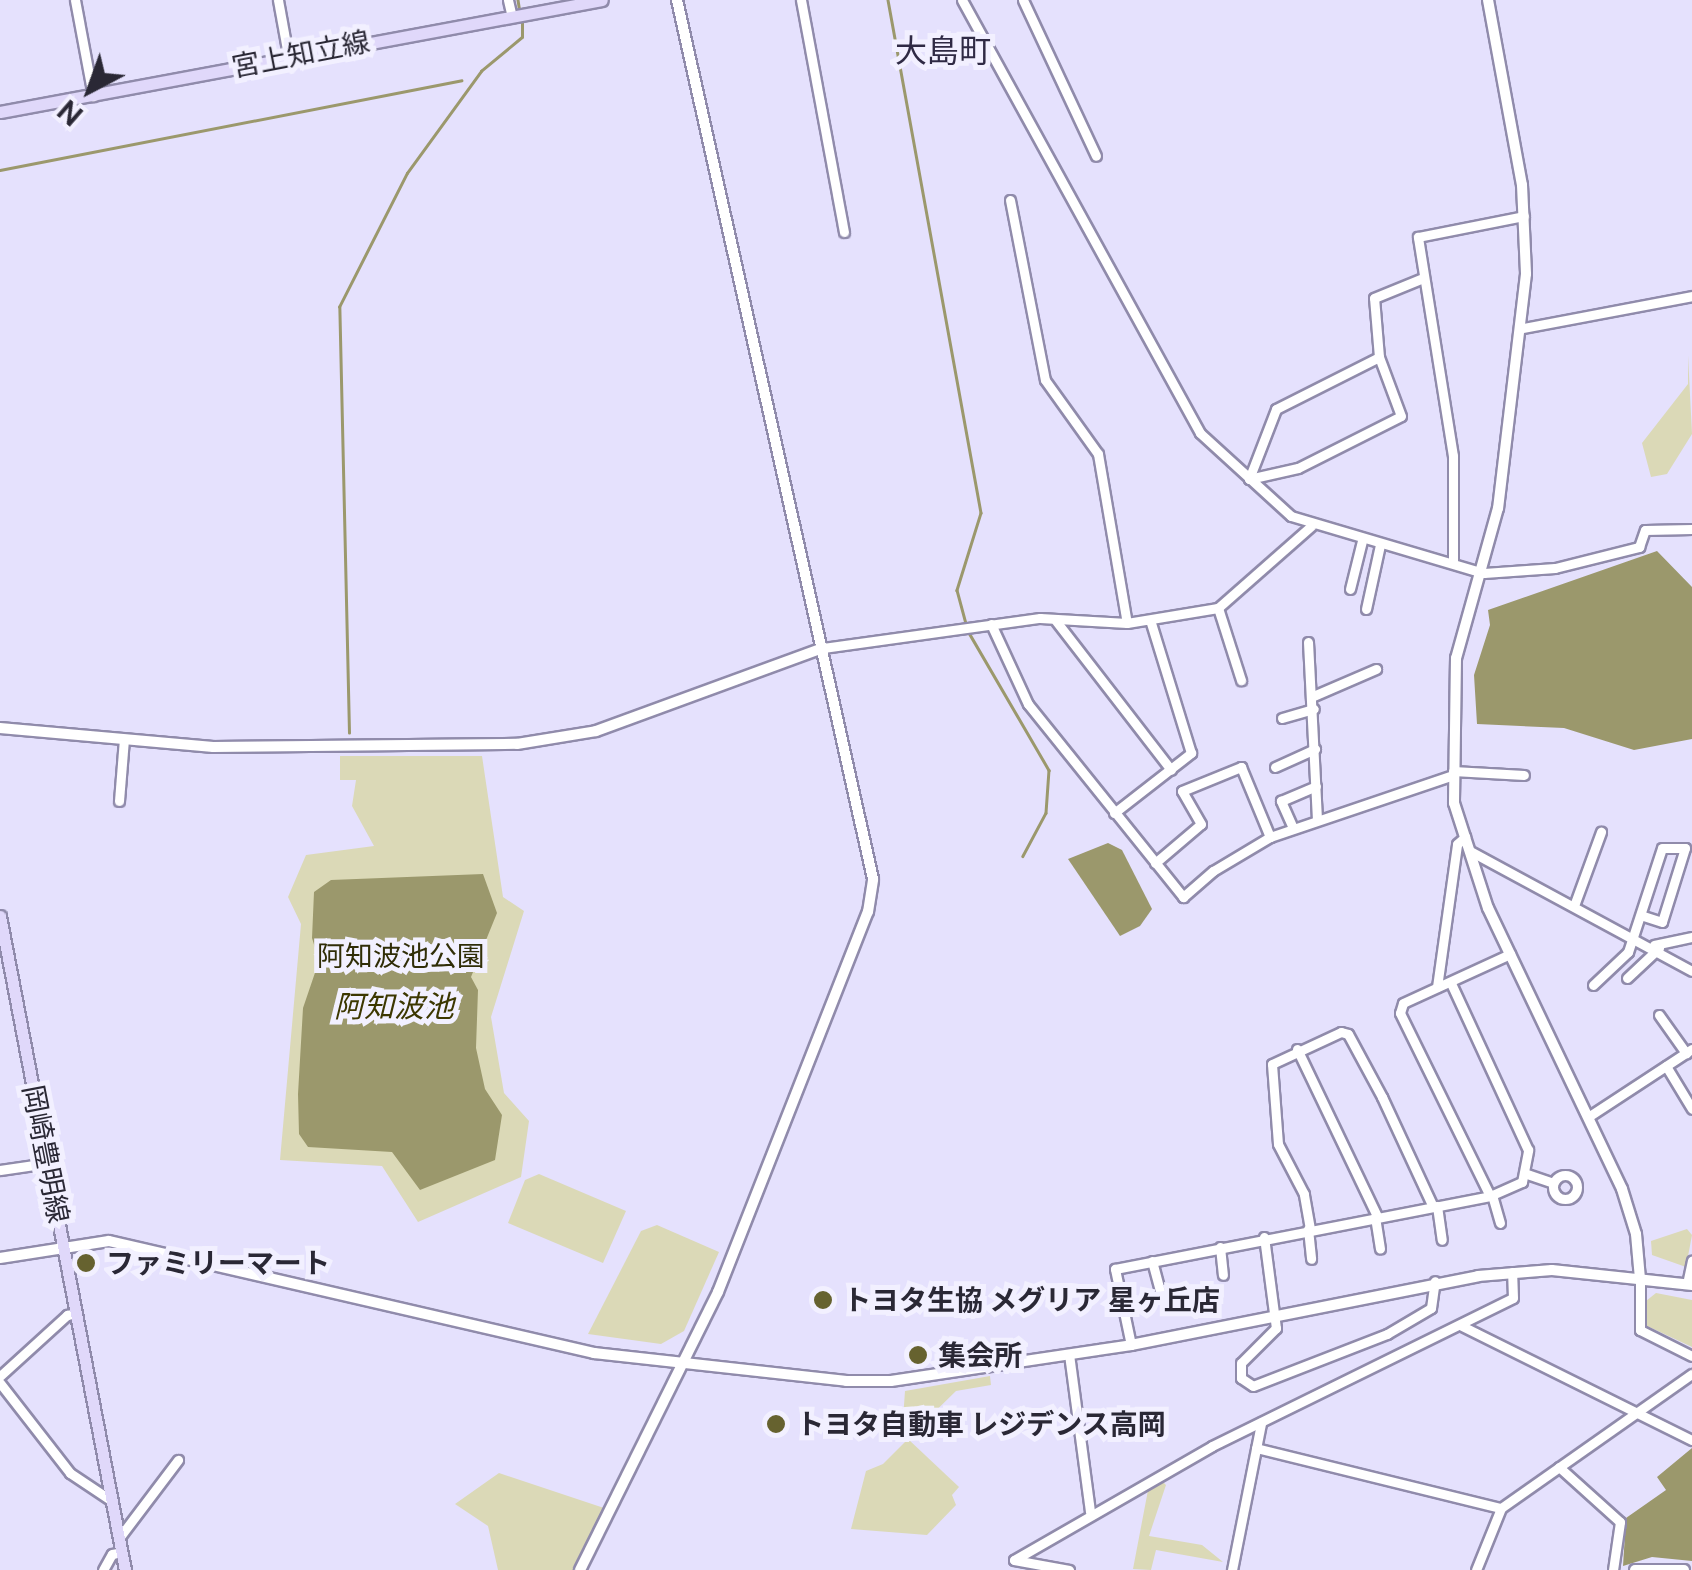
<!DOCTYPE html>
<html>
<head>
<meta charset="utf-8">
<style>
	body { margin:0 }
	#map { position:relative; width:1692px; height:1570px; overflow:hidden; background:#e5e1fd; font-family:"Public Sans","Noto Sans JP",sans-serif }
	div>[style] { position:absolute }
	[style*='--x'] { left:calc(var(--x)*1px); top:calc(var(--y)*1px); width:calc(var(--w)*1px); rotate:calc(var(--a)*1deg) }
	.green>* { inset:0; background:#dbd9b7 }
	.water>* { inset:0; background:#9b986c }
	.stream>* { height:2.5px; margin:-1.25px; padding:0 1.25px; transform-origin:1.25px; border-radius:1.25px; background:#9b986c }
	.roads { filter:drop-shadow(2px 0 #908bab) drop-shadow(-2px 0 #908bab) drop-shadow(0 2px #908bab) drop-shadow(0 -2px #908bab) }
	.minor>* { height:9px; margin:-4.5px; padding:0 4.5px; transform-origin:4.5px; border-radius:4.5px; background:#fff }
	.minor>.ring { margin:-4.5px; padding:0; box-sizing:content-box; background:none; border:9px solid #fff; border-radius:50% }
	.tertiary>* { height:10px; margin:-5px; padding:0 5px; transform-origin:5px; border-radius:5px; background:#fff }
	.secondary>* { height:11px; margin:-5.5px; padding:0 5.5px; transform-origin:5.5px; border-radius:5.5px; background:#e0d8fa }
	.dots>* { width:28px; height:28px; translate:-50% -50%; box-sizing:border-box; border:5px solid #f2f0ff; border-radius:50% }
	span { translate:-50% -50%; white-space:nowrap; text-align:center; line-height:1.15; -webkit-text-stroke:10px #f2f0ff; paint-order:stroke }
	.street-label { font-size:28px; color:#2a2835 }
	.park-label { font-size:28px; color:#302d07 }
	.poi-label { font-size:28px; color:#2a2835; font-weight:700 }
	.left { translate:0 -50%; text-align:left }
	.water-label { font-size:30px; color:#3c3700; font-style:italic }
	.quarter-label { font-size:32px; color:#2f2a44 }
	.north { position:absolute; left:40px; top:40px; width:100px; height:100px; -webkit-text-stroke:8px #f2f0ff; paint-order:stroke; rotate:221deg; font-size:28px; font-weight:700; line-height:40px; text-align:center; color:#2a2835 }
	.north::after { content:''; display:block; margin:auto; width:35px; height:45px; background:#2a2835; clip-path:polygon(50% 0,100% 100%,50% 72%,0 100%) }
</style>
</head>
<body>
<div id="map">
	<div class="green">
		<i style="clip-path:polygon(1688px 355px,1692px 434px,1667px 474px,1651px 477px,1642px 443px,1688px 384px)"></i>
		<i style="clip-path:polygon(340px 756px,482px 756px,503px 897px,524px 911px,491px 1017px,504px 1093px,529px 1121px,521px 1177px,418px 1222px,382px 1166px,280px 1160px,301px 924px,288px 897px,306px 855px,374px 846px,352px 806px,356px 780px,340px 780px)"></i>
		<i style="clip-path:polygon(539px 1174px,626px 1211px,603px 1263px,508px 1223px,525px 1180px)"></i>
		<i style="clip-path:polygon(657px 1225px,719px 1252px,684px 1331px,661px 1344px,588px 1334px,641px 1231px)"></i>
		<i style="clip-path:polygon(1687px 1229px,1692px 1235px,1686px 1267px,1652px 1255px,1651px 1241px)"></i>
		<i style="clip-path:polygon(1656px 1293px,1692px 1300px,1692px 1347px,1645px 1325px,1646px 1301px)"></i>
		<i style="clip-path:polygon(990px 1376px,991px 1385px,956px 1391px,912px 1434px,902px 1433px,905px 1391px)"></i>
		<i style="clip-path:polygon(908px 1439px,959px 1487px,952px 1495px,956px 1505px,927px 1535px,851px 1529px,866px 1471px,883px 1464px)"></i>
		<i style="clip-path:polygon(499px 1473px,604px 1508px,574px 1570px,498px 1570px,488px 1526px,455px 1504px)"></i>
		<i style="clip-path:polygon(1160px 1479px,1166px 1485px,1149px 1536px,1202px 1545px,1223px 1562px,1156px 1550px,1151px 1570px,1133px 1569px,1149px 1485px)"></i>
	</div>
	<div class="water">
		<i style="clip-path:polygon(1657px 551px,1692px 587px,1692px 739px,1634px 750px,1564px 728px,1477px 724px,1474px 675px,1490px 625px,1488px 610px)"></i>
		<i style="clip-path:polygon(1108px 843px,1122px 850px,1152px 909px,1140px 926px,1120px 936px,1068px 859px)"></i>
		<i style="clip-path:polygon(483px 874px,497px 913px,471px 977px,478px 990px,476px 1048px,485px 1089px,502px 1115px,495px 1160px,420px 1190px,392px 1152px,308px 1147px,299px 1134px,298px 1094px,303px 1008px,319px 961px,312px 938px,314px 892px,331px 880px)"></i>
		<i style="clip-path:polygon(1692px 1448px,1692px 1561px,1652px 1557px,1623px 1566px,1626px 1518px,1666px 1490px,1657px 1477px)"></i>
	</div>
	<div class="stream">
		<i style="--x:518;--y:0;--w:12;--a:81"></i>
		<i style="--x:888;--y:0;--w:521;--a:79.72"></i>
		<i style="--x:981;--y:513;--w:81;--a:107.3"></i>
		<i style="--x:957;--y:590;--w:34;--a:75"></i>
		<i style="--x:0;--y:170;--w:470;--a:-11"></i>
		<i style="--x:968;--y:631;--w:161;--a:59.8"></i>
		<i style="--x:1049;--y:770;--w:43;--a:94"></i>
		<i style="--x:1046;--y:813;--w:49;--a:118.1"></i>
		<i style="--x:349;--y:733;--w:426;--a:-91.3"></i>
		<i style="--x:339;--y:307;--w:150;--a:-63.1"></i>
		<i style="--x:407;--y:173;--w:126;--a:-54"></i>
		<i style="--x:481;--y:71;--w:53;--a:-39.7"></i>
		<i style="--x:522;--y:37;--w:17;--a:-90"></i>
	</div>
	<div class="roads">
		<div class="minor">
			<i style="--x:75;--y:0;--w:98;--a:79.4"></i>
			<i style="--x:278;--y:0;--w:56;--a:79.7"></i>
			<i style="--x:508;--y:0;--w:17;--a:77"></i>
			<i style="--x:801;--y:0;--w:236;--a:79.5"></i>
			<i style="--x:962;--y:0;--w:494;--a:61.2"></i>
			<i style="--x:1200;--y:433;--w:123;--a:42.4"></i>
			<i style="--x:1291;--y:516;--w:201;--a:16.5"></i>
			<i style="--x:1484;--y:573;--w:71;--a:-4"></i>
			<i style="--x:1555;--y:568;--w:87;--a:-14"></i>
			<i style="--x:1639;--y:547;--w:18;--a:-71"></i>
			<i style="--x:1645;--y:530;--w:47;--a:-1.2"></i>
			<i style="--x:1023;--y:0;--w:172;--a:64.9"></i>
			<i style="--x:1010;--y:200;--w:183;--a:79"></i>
			<i style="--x:1045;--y:380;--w:91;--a:54.4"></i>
			<i style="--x:1098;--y:454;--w:171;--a:80.3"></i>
			<i style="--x:1523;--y:328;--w:172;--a:-10.7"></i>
			<i style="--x:1249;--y:479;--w:75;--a:-68.9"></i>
			<i style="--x:1276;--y:409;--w:115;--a:-26.8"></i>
			<i style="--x:1379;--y:357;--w:59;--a:-94.8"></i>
			<i style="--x:1374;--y:298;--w:53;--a:-22.2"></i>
			<i style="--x:1249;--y:479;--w:50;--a:-12.7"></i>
			<i style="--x:1298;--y:468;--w:115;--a:-26.8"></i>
			<i style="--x:1401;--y:416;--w:63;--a:-110.4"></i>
			<i style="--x:1453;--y:562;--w:106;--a:-90"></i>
			<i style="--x:1453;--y:456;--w:222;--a:-99.1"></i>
			<i style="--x:1418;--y:237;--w:108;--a:-11.2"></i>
			<i style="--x:1350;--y:589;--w:49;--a:-76"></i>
			<i style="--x:1218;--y:608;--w:76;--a:72.3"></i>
			<i style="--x:1366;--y:609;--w:66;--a:-77.7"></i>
			<i style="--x:1056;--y:621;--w:188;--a:52.3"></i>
			<i style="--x:991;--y:624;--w:88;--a:65.2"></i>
			<i style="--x:1028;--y:704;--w:248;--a:51.2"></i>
			<i style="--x:1183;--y:897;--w:40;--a:-41"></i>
			<i style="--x:1213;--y:871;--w:66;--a:-30.8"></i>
			<i style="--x:1270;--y:837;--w:193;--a:-18.7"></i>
			<i style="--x:1308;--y:642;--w:176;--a:87.1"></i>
			<i style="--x:823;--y:648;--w:219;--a:-7.9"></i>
			<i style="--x:1040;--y:618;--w:87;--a:3.3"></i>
			<i style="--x:1127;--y:623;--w:92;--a:-9.4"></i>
			<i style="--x:1218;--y:608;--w:124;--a:-41.4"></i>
			<i style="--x:1311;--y:697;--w:71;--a:-23.3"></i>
			<i style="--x:1282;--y:718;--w:33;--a:-16"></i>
			<i style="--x:1275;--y:767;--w:44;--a:-24.2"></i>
			<i style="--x:1453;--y:771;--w:71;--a:3.2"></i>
			<i style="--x:119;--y:801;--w:62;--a:-85.4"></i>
			<i style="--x:1114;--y:813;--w:98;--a:-37.9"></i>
			<i style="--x:1191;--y:753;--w:139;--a:-107.1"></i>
			<i style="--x:1293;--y:828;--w:30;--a:-114"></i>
			<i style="--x:1281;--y:801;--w:38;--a:-23"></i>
			<i style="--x:1470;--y:851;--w:252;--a:28.4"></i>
			<i style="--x:1155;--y:863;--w:60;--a:-40.3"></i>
			<i style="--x:1201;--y:824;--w:38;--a:-120"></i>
			<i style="--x:1182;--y:791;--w:64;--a:-22.1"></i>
			<i style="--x:1241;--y:767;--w:76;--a:67.5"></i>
			<i style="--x:1575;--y:903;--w:76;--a:-69.9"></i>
			<i style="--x:1654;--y:945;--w:39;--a:-12"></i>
			<i style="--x:1627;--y:978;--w:44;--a:-43.2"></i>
			<i style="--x:1593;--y:985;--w:48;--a:-43.3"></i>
			<i style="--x:1628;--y:952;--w:109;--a:-71.9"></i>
			<i style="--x:1662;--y:848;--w:23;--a:0"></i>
			<i style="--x:1685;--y:848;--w:77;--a:107.3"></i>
			<i style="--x:1662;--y:922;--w:22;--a:-162"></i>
			<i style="--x:1437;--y:987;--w:144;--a:-82"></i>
			<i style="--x:1457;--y:844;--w:11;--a:-41"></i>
			<i style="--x:1659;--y:1015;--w:47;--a:54.6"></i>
			<i style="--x:1297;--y:1049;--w:185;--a:64.4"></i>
			<i style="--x:1666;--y:1066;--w:50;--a:58.8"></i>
			<i style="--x:1588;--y:1117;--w:124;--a:-33.2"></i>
			<i style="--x:0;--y:1170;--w:49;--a:-8.3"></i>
			<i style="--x:1527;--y:1174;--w:28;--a:19"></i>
			<i class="ring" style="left:1553px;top:1175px;width:15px;height:15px"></i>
			<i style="--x:1492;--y:1195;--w:29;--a:74"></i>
			<i style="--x:1490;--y:1196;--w:204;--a:-116.2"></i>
			<i style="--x:1400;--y:1013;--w:10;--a:-73"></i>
			<i style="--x:1403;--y:1003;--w:118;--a:-24.6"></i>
			<i style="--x:1437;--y:1206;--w:34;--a:82"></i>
			<i style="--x:1375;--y:1217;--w:32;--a:81"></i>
			<i style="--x:1308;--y:1229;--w:30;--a:84"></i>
			<i style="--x:1310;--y:1229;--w:36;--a:-100"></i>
			<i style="--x:1304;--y:1194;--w:56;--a:-117.5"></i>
			<i style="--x:1278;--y:1144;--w:80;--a:-94.3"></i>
			<i style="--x:1272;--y:1064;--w:76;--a:-24.9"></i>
			<i style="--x:1341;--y:1032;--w:7;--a:16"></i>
			<i style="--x:1348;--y:1034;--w:72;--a:61.6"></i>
			<i style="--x:1382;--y:1097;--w:121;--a:65.1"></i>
			<i style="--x:1264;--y:1237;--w:92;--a:82.5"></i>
			<i style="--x:1276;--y:1328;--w:49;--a:135"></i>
			<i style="--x:1241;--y:1363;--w:15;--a:90"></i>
			<i style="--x:1241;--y:1378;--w:14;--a:34"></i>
			<i style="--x:1253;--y:1386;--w:144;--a:-21.2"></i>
			<i style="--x:1387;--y:1334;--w:51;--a:-30.6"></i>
			<i style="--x:1431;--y:1308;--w:27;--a:-82"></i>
			<i style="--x:1220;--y:1247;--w:28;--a:84"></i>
			<i style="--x:1152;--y:1261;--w:31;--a:75"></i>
			<i style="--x:1640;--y:1279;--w:51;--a:90"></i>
			<i style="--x:1640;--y:1330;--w:58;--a:26.6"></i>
			<i style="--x:1687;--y:1284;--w:24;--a:-78"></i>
			<i style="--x:1462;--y:1326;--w:257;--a:26.4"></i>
			<i style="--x:1131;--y:1345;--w:78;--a:-101.9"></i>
			<i style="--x:1115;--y:1269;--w:382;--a:-11"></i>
			<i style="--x:1490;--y:1196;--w:35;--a:-24"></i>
			<i style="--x:1522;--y:1182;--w:33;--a:-79"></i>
			<i style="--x:1528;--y:1150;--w:184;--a:-114.8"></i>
			<i style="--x:1069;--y:1354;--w:159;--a:82.4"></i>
			<i style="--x:0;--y:1376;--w:91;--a:-42.3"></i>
			<i style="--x:67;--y:1315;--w:10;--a:-11"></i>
			<i style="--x:0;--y:1383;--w:114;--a:52.1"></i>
			<i style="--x:70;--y:1473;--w:50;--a:33.7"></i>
			<i style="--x:1256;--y:1448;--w:252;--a:13.8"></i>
			<i style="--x:1559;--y:1467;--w:82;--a:42"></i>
			<i style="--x:1620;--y:1522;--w:49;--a:98.3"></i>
			<i style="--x:119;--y:1538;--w:98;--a:-52.9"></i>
			<i style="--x:1014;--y:1560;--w:228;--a:-29.9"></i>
			<i style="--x:1212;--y:1446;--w:335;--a:-26.2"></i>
			<i style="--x:1513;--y:1298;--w:26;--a:-92"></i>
			<i style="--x:1014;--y:1560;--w:56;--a:10.3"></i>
			<i style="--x:103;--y:1570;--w:18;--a:-61"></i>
			<i style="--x:112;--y:1554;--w:10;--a:-11"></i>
			<i style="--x:1232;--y:1570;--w:150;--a:-78.8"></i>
			<i style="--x:1476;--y:1570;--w:67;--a:-68"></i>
			<i style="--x:1501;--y:1508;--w:233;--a:-35.1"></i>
		</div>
		<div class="tertiary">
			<i style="--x:1488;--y:0;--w:188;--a:79.6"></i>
			<i style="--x:1522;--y:185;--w:89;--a:87.4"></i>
			<i style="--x:1526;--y:274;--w:236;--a:96.8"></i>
			<i style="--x:1498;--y:508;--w:156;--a:105.6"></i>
			<i style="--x:1456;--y:658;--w:145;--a:90.8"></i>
			<i style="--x:1454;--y:803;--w:110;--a:72.1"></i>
			<i style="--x:1488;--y:908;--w:311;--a:64.5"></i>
			<i style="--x:1622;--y:1189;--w:47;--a:72.7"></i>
			<i style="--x:1636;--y:1234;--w:45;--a:84.9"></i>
			<i style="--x:0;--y:728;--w:214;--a:5.1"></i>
			<i style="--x:213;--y:747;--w:304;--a:-0.6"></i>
			<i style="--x:517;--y:744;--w:80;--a:-9.3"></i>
			<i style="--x:596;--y:731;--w:242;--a:-20.1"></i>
			<i style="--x:0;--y:1258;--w:110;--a:-8.9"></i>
			<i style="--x:109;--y:1241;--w:498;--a:13"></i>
			<i style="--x:594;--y:1353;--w:254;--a:6.3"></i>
			<i style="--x:846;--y:1381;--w:45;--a:0"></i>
			<i style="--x:891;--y:1381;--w:243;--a:-8.5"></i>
			<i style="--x:1131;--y:1345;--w:354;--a:-11.2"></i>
			<i style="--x:1478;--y:1276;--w:74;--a:-4.6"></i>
			<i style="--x:1552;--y:1270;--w:141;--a:6.1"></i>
			<i style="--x:580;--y:1570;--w:310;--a:-63.6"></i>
			<i style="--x:718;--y:1292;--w:409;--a:-68.5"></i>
			<i style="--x:868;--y:912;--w:33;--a:-81"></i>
			<i style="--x:873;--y:879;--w:901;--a:-102.57"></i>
			<i style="--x:1635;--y:1570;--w:49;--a:0"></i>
		</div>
		<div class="secondary">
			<i style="--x:0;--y:112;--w:612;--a:-10.54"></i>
			<i style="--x:0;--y:916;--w:666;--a:79.18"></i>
		</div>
	</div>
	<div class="dots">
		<i style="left:86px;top:1263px;background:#66622f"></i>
		<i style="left:823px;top:1300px;background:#66622f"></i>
		<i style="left:918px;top:1355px;background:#66622f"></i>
		<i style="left:776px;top:1424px;background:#66622f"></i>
	</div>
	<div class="street-label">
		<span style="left:301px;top:54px;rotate:-11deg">宮上知立線</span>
		<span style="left:46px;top:1154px;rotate:79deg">岡崎豊明線</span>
	</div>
	<div class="park-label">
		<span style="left:401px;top:956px">阿知波池公園</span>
	</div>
	<div class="poi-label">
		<span class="left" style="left:106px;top:1263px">ファミリーマート</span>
		<span class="left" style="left:843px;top:1300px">トヨタ生協 メグリア 星ヶ丘店</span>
		<span class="left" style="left:938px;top:1355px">集会所</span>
		<span class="left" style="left:796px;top:1424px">トヨタ自動車 レジデンス高岡</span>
	</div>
	<div class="water-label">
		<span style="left:394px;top:1006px">阿知波池</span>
	</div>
	<div class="quarter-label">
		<span style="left:943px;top:51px">大島町</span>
	</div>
	<div class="north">N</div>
</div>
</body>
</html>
